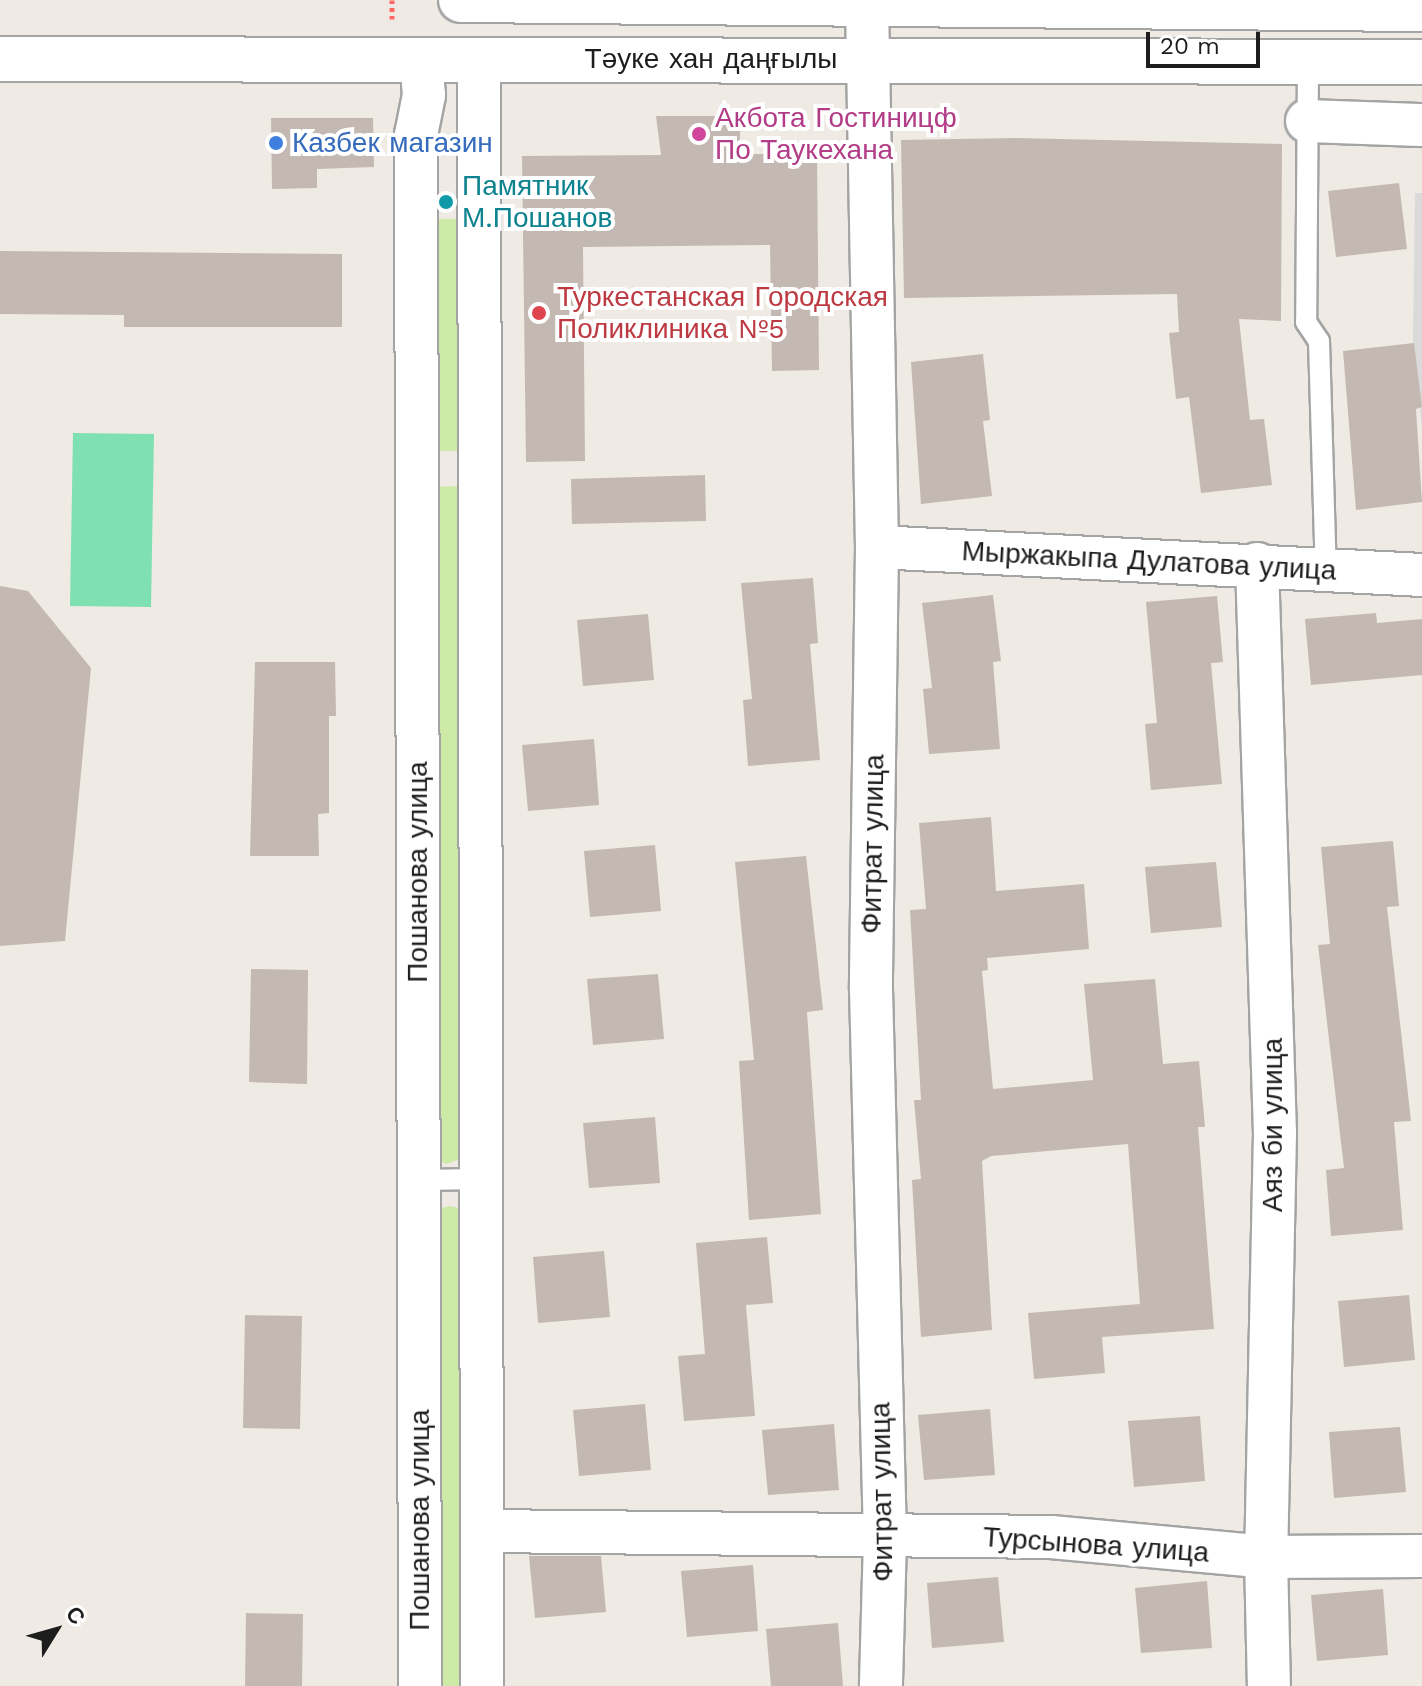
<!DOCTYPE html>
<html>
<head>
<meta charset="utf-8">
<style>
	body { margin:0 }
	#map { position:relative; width:1422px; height:1686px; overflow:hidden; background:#efeae3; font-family:"Work Sans",sans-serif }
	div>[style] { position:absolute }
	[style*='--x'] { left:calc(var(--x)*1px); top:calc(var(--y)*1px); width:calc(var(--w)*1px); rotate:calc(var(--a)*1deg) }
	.residential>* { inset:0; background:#dbdada }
	.grass>* { inset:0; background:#cdeaa7 }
	.pitch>* { inset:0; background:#7fe0b2 }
	.building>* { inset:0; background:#c3b9b2 }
	.path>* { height:5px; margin-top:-2.5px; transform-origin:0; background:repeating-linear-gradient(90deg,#fc6a66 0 4px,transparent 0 8px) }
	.roads { filter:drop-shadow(2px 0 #a4a4a4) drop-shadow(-2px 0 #a4a4a4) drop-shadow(0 2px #a4a4a4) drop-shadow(0 -2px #a4a4a4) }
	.service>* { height:20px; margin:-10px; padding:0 10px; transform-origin:10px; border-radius:10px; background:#fff }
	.minor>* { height:42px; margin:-21px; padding:0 21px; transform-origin:21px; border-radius:21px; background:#fff }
	.tertiary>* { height:44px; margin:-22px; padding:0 22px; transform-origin:22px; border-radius:22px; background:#fff }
	.dots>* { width:22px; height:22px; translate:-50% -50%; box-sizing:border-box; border:4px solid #fff; border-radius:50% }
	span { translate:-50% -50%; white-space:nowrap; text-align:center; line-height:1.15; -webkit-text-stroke:8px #fff; paint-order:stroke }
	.street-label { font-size:28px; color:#1d1d1d }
	.hotel-label { font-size:28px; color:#b23c85 }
	.left { translate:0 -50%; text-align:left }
	.shop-label { font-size:28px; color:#366cbe }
	.culture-label { font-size:28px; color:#0d838f }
	.health-label { font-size:28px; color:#be3a42 }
	.north { position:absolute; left:16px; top:1590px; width:80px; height:80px; -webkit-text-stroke:6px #fff; paint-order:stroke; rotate:53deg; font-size:22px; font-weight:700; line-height:32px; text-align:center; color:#1d1d1d }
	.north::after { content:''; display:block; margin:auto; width:28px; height:36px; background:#1d1d1d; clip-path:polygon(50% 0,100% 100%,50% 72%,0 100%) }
	.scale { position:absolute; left:1146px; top:32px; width:114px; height:36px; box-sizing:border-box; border:4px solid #1d1d1d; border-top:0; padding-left:10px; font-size:24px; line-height:28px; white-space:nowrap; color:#1d1d1d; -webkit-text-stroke:6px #fff; paint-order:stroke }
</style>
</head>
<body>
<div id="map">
	<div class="residential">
		<i style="clip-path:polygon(1415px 193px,1422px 193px,1422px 429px,1413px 340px)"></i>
	</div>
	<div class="grass">
		<i style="clip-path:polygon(431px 219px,464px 219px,466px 451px,432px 451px)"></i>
		<i style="clip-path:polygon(464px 486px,466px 1157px,447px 1164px,432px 1158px,431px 487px)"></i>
		<i style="clip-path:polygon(450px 1206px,466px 1210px,467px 1686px,434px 1686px,433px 1210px)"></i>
	</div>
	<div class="pitch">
		<i style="clip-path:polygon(73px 433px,154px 434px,151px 607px,70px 606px)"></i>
	</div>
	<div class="building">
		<i style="clip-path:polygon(656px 116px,741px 116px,739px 154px,817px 154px,819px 370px,772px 371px,770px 245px,583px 247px,585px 461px,526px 462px,522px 156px,661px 155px)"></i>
		<i style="clip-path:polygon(271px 118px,373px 118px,374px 167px,317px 169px,317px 188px,272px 189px)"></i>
		<i style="clip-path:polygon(1013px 138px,1282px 144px,1281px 321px,1239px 319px,1250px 420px,1264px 419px,1272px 485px,1201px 493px,1189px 397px,1176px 399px,1169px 333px,1179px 332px,1177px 294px,904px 298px,901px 140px)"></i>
		<i style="clip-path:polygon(1399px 183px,1407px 249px,1336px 257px,1328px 191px)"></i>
		<i style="clip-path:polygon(0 251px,342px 254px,342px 327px,124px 327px,124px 315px,0 314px)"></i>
		<i style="clip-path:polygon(1414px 343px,1422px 407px,1416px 409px,1422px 502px,1356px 510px,1343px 351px)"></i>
		<i style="clip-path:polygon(983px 354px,990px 420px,983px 421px,992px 496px,921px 504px,911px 362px)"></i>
		<i style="clip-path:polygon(705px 475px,706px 521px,572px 524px,571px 479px)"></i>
		<i style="clip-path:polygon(813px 578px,818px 643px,810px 644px,820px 760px,748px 766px,743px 700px,752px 699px,741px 583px)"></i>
		<i style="clip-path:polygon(0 586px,28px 591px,91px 668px,65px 941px,0 946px)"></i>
		<i style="clip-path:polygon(993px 595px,1001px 661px,993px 662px,1000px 749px,929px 754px,923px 689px,932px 688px,922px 603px)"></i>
		<i style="clip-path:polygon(1217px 596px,1223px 662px,1211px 663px,1222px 784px,1151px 790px,1145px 724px,1157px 723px,1146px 602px)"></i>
		<i style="clip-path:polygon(1376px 613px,1377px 623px,1422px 619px,1422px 675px,1311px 685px,1305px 619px)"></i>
		<i style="clip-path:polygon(648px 614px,654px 680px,583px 686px,577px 620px)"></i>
		<i style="clip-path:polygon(255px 662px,335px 662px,336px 716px,329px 716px,329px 813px,318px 814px,319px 856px,250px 856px)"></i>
		<i style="clip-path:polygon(594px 739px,599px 805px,528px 811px,522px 745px)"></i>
		<i style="clip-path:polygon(991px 817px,996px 891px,1084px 884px,1089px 949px,987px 958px,988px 970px,982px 971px,993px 1089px,1093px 1080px,1084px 984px,1155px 979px,1163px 1064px,1199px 1061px,1205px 1127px,1198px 1127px,1214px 1329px,1102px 1337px,1105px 1373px,1034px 1379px,1028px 1313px,1140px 1304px,1128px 1144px,991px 1156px,982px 1161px,992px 1330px,921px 1337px,912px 1180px,921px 1179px,914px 1100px,921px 1100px,910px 910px,926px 909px,919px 823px)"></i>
		<i style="clip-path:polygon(1393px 841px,1399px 906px,1387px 907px,1411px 1121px,1394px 1122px,1403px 1230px,1331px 1236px,1326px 1170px,1344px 1168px,1318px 945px,1330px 944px,1321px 847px)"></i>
		<i style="clip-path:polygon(655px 845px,661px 911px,590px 917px,584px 851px)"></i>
		<i style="clip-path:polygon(806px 856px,823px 1010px,807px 1012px,821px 1214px,749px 1220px,739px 1061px,754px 1060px,735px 862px)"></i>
		<i style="clip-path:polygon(1216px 862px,1222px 927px,1151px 933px,1145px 867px)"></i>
		<i style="clip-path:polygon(251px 969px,308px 970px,307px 1084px,249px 1082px)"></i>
		<i style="clip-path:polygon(658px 974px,664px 1039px,593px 1045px,587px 979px)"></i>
		<i style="clip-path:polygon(655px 1117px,660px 1183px,589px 1188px,583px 1123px)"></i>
		<i style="clip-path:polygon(767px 1237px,773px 1303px,746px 1305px,755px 1416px,684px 1421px,678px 1356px,705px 1354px,696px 1243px)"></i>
		<i style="clip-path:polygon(604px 1251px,610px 1317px,538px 1323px,533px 1257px)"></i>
		<i style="clip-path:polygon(1409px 1295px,1415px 1360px,1344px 1367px,1338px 1301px)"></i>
		<i style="clip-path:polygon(245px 1315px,302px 1316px,300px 1429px,243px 1428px)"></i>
		<i style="clip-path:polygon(645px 1404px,651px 1470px,579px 1476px,573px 1410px)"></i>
		<i style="clip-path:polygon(990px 1409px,995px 1475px,924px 1480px,918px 1415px)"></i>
		<i style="clip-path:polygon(1200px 1416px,1205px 1481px,1134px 1487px,1128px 1421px)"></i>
		<i style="clip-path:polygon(834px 1424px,839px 1490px,768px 1495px,762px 1430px)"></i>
		<i style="clip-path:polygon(1400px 1427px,1406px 1492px,1334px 1498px,1329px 1432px)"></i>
		<i style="clip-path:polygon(529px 1556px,601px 1556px,606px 1612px,535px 1618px)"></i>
		<i style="clip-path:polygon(753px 1565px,758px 1631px,687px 1637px,681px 1571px)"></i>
		<i style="clip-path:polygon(998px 1577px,1004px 1642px,932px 1648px,927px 1583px)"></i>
		<i style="clip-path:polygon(1207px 1581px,1212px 1648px,1141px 1653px,1135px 1588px)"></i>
		<i style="clip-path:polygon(1383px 1589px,1388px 1655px,1317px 1661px,1311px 1595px)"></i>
		<i style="clip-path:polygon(246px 1613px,303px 1614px,302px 1686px,245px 1686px)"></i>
		<i style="clip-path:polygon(838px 1623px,843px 1686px,771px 1686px,766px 1629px)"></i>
	</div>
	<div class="path">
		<i style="--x:392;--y:0;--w:19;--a:90"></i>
	</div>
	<div class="roads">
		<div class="service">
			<i style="--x:1308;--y:62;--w:260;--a:90.4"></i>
			<i style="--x:1306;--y:322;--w:23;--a:56"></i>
			<i style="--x:1319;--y:341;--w:230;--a:88.3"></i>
			<i style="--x:419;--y:1180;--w:62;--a:-0.9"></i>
		</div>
		<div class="minor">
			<i style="--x:867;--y:3;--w:544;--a:88.95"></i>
			<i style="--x:877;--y:547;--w:442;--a:90.8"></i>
			<i style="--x:871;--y:989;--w:550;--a:88.54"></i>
			<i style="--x:885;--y:1539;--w:147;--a:91.6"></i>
			<i style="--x:479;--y:59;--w:1627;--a:89.89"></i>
			<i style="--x:1307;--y:121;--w:113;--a:2"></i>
			<i style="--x:877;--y:547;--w:546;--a:2.94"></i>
			<i style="--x:1257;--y:564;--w:569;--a:88.19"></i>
			<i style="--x:1275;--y:1133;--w:424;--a:91.2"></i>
			<i style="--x:1266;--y:1557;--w:129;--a:88.7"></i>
			<i style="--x:482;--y:1531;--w:569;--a:0.6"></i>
			<i style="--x:1051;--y:1537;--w:216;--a:5.3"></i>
			<i style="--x:1266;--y:1557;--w:156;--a:-0.4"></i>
			<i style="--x:420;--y:1686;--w:1551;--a:-90.15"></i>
			<i style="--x:416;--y:135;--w:41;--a:-78.7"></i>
			<i style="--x:424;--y:95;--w:36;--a:-95"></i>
		</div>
		<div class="tertiary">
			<i style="--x:461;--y:0;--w:961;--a:0.54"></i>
			<i style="--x:0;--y:59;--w:1422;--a:0.12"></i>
		</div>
	</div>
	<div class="dots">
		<i style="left:699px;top:134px;background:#d1479c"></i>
		<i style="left:276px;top:143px;background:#3f7fe0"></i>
		<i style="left:446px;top:202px;background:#0f9aa8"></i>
		<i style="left:539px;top:313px;background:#e0444e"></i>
	</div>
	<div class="street-label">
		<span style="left:711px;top:59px">Тәуке хан даңғылы</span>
		<span style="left:1149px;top:561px;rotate:3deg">Мыржакыпа Дулатова улица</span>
		<span style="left:873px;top:844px;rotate:-89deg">Фитрат улица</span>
		<span style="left:418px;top:872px;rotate:-90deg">Пошанова улица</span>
		<span style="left:1273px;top:1125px;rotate:-90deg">Аяз би улица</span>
		<span style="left:882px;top:1492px;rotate:-91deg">Фитрат улица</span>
		<span style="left:420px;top:1520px;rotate:-90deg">Пошанова улица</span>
		<span style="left:1096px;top:1545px;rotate:4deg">Турсынова улица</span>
	</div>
	<div class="hotel-label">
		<span class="left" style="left:715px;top:134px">Акбота Гостиницф<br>По Таукехана</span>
	</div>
	<div class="shop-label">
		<span class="left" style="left:292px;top:143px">Казбек магазин</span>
	</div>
	<div class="culture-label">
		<span class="left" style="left:462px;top:202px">Памятник<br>М.Пошанов</span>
	</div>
	<div class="health-label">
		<span class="left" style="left:557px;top:313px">Туркестанская Городская<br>Поликлиника №5</span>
	</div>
	<div class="north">С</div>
	<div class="scale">20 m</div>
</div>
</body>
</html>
